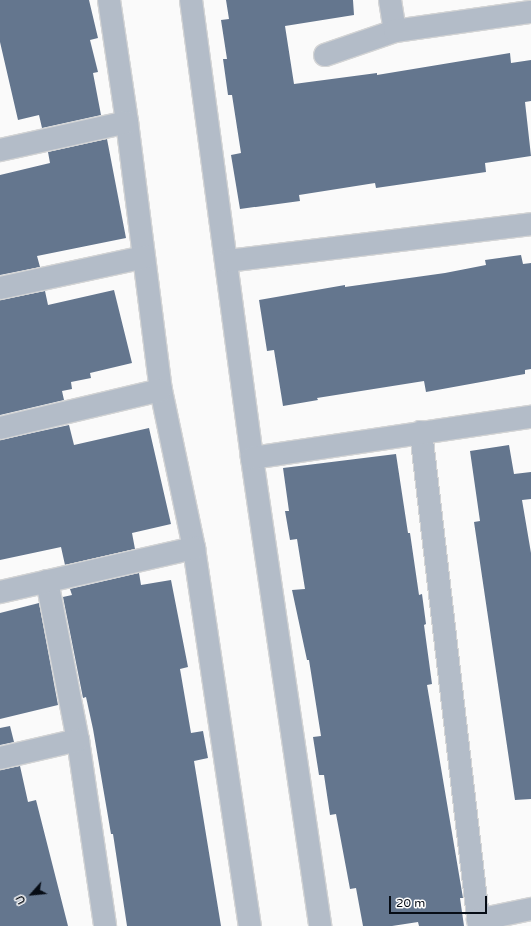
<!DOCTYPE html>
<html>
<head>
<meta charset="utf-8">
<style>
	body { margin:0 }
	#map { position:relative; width:531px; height:926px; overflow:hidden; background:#fafafa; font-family:"Varela Round",sans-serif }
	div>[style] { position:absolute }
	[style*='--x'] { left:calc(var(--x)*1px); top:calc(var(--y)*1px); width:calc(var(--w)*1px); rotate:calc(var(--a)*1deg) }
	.building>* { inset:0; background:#64768e }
	.roads { filter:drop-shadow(1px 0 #d3d4d5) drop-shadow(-1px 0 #d3d4d5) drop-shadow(0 1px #d3d4d5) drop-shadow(0 -1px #d3d4d5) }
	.street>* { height:22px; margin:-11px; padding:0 11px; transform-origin:11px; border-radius:11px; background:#b3bcc8 }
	span { translate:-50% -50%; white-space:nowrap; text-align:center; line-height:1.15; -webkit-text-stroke:4px #fff; paint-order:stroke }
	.north { position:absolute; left:12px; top:874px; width:40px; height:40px; -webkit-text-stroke:3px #fff; paint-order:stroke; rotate:243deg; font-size:11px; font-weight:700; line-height:16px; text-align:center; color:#060c15 }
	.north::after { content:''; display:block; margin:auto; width:14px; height:18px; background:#060c15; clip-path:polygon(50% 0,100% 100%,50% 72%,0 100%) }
	.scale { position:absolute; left:389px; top:896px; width:98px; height:18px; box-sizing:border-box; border:2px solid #060c15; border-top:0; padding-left:5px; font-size:12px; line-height:14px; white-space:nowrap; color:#060c15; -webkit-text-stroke:3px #fff; paint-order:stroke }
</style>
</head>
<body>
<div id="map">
	<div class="building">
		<i style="clip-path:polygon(0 0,89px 0,98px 38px,90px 40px,98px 72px,93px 73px,101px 115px,42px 128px,39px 115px,18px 120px,0 42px)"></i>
		<i style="clip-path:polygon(226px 0,353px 0,354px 15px,285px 26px,294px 84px,377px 73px,377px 75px,510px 53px,511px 63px,531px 60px,531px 101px,525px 102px,531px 156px,485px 163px,486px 172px,376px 188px,375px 183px,299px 195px,300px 201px,240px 209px,231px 155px,241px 153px,232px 95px,228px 95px,223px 59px,227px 59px,221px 20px,229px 19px)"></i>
		<i style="clip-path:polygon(107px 139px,126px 238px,37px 256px,40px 267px,0 275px,0 175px,50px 163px,48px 152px)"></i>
		<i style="clip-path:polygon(521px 255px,523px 264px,531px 263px,531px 369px,525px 370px,525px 374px,426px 392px,424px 381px,317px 398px,318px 400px,283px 406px,274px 350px,267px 351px,259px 300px,345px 285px,345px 287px,445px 273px,486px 265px,485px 260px)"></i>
		<i style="clip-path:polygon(114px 290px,132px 363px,90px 373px,91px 378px,71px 382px,72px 389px,62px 391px,64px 400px,0 415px,0 300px,45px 291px,48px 305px)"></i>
		<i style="clip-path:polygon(69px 425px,74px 445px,149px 428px,171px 524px,132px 533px,135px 549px,65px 565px,61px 547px,0 560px,0 440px)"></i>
		<i style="clip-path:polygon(509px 445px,514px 474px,531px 472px,531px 499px,522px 500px,531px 553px,531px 799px,515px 800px,474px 522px,480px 521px,470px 451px)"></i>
		<i style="clip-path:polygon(396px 454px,408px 533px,410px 533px,419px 595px,422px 594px,426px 624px,424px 625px,432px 684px,427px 685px,463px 898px,460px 898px,464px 926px,419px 926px,418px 922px,392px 926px,363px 926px,356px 888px,350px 889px,336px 814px,330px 815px,324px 775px,319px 775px,313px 737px,321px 736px,309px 660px,307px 660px,292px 590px,305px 589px,297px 539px,290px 540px,285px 511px,289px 511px,283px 468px)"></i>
		<i style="clip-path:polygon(139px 573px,141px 585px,171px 580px,188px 667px,180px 669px,191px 733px,203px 731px,208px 758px,194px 761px,221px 926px,127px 926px,113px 834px,111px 834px,93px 729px,86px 697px,83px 698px,63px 597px,72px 595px,70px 589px)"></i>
		<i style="clip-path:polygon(39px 603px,58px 705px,0 719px,0 613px)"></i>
		<i style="clip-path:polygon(10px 726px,14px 742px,0 745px,0 728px)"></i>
		<i style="clip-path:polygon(20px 766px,28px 802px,36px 800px,68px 926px,0 926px,0 770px)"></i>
	</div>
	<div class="roads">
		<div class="street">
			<i style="--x:109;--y:0;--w:123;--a:81.6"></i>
			<i style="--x:127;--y:122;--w:270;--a:82.8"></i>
			<i style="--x:161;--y:390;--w:161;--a:78.2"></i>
			<i style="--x:194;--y:548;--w:382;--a:81.6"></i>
			<i style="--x:191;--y:0;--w:462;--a:82.4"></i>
			<i style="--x:252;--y:458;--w:473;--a:81.7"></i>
			<i style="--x:390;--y:0;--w:31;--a:81"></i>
			<i style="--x:325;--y:55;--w:74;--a:-18.9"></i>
			<i style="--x:395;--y:31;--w:137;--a:-8"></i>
			<i style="--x:0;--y:150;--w:130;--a:-12.4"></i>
			<i style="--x:227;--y:261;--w:306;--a:-6.9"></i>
			<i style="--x:0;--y:288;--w:147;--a:-12.1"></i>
			<i style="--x:0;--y:428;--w:165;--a:-13.3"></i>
			<i style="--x:421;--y:432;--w:497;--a:83.3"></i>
			<i style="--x:252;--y:458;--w:282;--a:-8.4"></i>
			<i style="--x:47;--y:581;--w:162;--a:79"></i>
			<i style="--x:78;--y:740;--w:188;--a:81.7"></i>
			<i style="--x:0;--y:592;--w:199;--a:-12.8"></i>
			<i style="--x:0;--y:758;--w:80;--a:-13"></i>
			<i style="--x:478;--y:920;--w:54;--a:-11.7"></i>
		</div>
	</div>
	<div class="north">U</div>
	<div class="scale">20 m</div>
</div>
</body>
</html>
